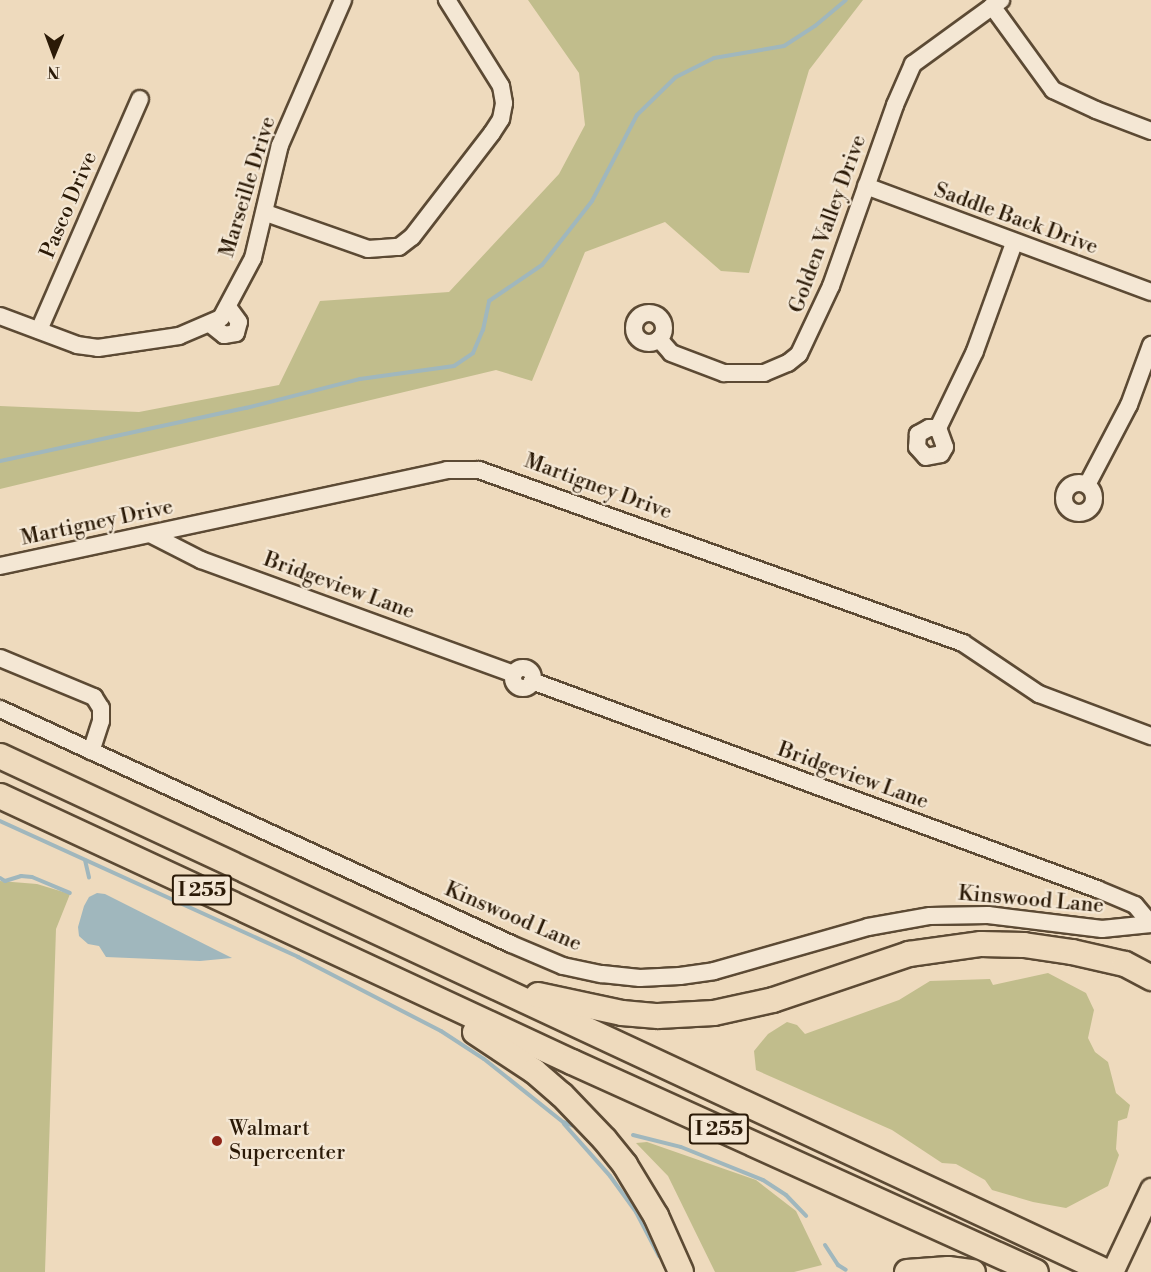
<!DOCTYPE html>
<html>
<head>
<meta charset="utf-8">
<style>
	body { margin:0 }
	#map { position:relative; width:1151px; height:1272px; overflow:hidden; background:#eedabd; font-family:"Libre Bodoni",serif }
	div>[style] { position:absolute }
	[style*='--x'] { left:calc(var(--x)*1px); top:calc(var(--y)*1px); width:calc(var(--w)*1px); rotate:calc(var(--a)*1deg) }
	.green>* { inset:0; background:#c1bd8c }
	.water>* { inset:0; background:#a0b7bd }
	.stream>* { height:4px; margin:-2px; padding:0 2px; transform-origin:2px; border-radius:2px; background:#a0b7bd }
	.roads { filter:drop-shadow(2px 0 #5c4a34) drop-shadow(-2px 0 #5c4a34) drop-shadow(0 2px #5c4a34) drop-shadow(0 -2px #5c4a34) }
	.minor>* { height:16px; margin:-8px; padding:0 8px; transform-origin:8px; border-radius:8px; background:#f4e7d4 }
	.minor>.ring { margin:-8px; padding:0; box-sizing:content-box; background:none; border:16px solid #f4e7d4; border-radius:50% }
	.major>* { height:21px; margin:-10.5px; padding:0 10.5px; transform-origin:10.5px; border-radius:10.5px; background:#eedabd }
	.highway>* { height:24px; margin:-12px; padding:0 12px; transform-origin:12px; border-radius:12px; background:#eedabd }
	.dots>* { width:16px; height:16px; translate:-50% -50%; box-sizing:border-box; border:3px solid #f4e7d4; border-radius:50% }
	span { translate:-50% -50%; white-space:nowrap; text-align:center; line-height:1.15; -webkit-text-stroke:4.5px #f4e7d4; paint-order:stroke }
	.shield-label span { padding:2px 4px; background:#f4e7d4; border:2px solid; border-radius:4px; -webkit-text-stroke-width:0 }
	.shield-label { font-size:20px; color:#2b1a07; font-weight:700 }
	.street-label { font-size:21px; color:#2b1a07 }
	.poi-label { font-size:21px; color:#2b1a07 }
	.left { translate:0 -50%; text-align:left }
	.north { position:absolute; left:24px; top:24px; width:60px; height:60px; -webkit-text-stroke:4px #f4e7d4; paint-order:stroke; rotate:181deg; font-size:16px; font-weight:700; line-height:24px; text-align:center; color:#2b1a07 }
	.north::after { content:''; display:block; margin:auto; width:21px; height:27px; background:#2b1a07; clip-path:polygon(50% 0,100% 100%,50% 72%,0 100%) }
</style>
</head>
<body>
<div id="map">
	<div class="green">
		<i style="clip-path:polygon(528px 0,863px 0,809px 70px,749px 273px,721px 271px,665px 222px,585px 252px,532px 381px,496px 370px,0 489px,0 406px,139px 412px,279px 385px,320px 301px,449px 292px,559px 174px,585px 125px,579px 73px)"></i>
		<i style="clip-path:polygon(0 881px,37px 884px,70px 894px,56px 929px,45px 1272px,0 1272px)"></i>
		<i style="clip-path:polygon(1048px 973px,1086px 993px,1094px 1010px,1088px 1038px,1095px 1052px,1108px 1062px,1116px 1093px,1130px 1105px,1127px 1118px,1118px 1121px,1116px 1149px,1119px 1155px,1108px 1186px,1066px 1208px,1033px 1202px,992px 1190px,985px 1180px,956px 1164px,942px 1163px,892px 1130px,756px 1070px,754px 1051px,768px 1034px,787px 1022px,797px 1025px,805px 1034px,899px 1000px,930px 981px,990px 979px,993px 985px)"></i>
		<i style="clip-path:polygon(647px 1142px,756px 1180px,796px 1211px,822px 1265px,794px 1272px,715px 1272px,668px 1176px,636px 1143px)"></i>
	</div>
	<div class="water">
		<i style="clip-path:polygon(97px 893px,105px 894px,232px 958px,200px 961px,106px 957px,99px 946px,88px 944px,79px 936px,78px 927px,84px 906px,89px 897px)"></i>
	</div>
	<div class="stream">
		<i style="--x:0;--y:461;--w:252;--a:-12.2"></i>
		<i style="--x:246;--y:408;--w:118;--a:-14.3"></i>
		<i style="--x:360;--y:379;--w:95;--a:-7.9"></i>
		<i style="--x:454;--y:366;--w:23;--a:-34"></i>
		<i style="--x:473;--y:353;--w:25;--a:-67"></i>
		<i style="--x:483;--y:330;--w:30;--a:-78"></i>
		<i style="--x:489;--y:301;--w:64;--a:-34.2"></i>
		<i style="--x:542;--y:265;--w:81;--a:-52"></i>
		<i style="--x:592;--y:201;--w:97;--a:-62.4"></i>
		<i style="--x:637;--y:115;--w:54;--a:-44.3"></i>
		<i style="--x:676;--y:77;--w:42;--a:-26.6"></i>
		<i style="--x:714;--y:58;--w:71;--a:-9.7"></i>
		<i style="--x:784;--y:46;--w:37;--a:-33"></i>
		<i style="--x:815;--y:26;--w:40;--a:-40"></i>
		<i style="--x:0;--y:821;--w:328;--a:24.5"></i>
		<i style="--x:298;--y:957;--w:161;--a:27.4"></i>
		<i style="--x:441;--y:1031;--w:51;--a:33.1"></i>
		<i style="--x:484;--y:1059;--w:101;--a:38.6"></i>
		<i style="--x:563;--y:1122;--w:15;--a:20"></i>
		<i style="--x:85;--y:860;--w:18;--a:77"></i>
		<i style="--x:0;--y:878;--w:6;--a:31"></i>
		<i style="--x:5;--y:881;--w:17;--a:-17"></i>
		<i style="--x:21;--y:876;--w:11;--a:5"></i>
		<i style="--x:32;--y:877;--w:41;--a:22.8"></i>
		<i style="--x:564;--y:1124;--w:69;--a:48.5"></i>
		<i style="--x:610;--y:1176;--w:44;--a:54.2"></i>
		<i style="--x:636;--y:1212;--w:50;--a:62.4"></i>
		<i style="--x:633;--y:1135;--w:49;--a:14"></i>
		<i style="--x:681;--y:1147;--w:88;--a:21.9"></i>
		<i style="--x:763;--y:1180;--w:27;--a:33"></i>
		<i style="--x:786;--y:1195;--w:29;--a:46"></i>
		<i style="--x:825;--y:1245;--w:24;--a:57"></i>
		<i style="--x:838;--y:1265;--w:9;--a:32"></i>
	</div>
	<div class="roads">
		<div class="minor">
			<i style="--x:992;--y:6;--w:104;--a:54"></i>
			<i style="--x:1053;--y:90;--w:47;--a:24.9"></i>
			<i style="--x:1096;--y:110;--w:59;--a:20.9"></i>
			<i style="--x:866;--y:186;--w:304;--a:20.4"></i>
			<i style="--x:266;--y:213;--w:108;--a:19.4"></i>
			<i style="--x:368;--y:249;--w:31;--a:-4"></i>
			<i style="--x:399;--y:247;--w:16;--a:-38"></i>
			<i style="--x:412;--y:237;--w:131;--a:-52.4"></i>
			<i style="--x:492;--y:133;--w:17;--a:-57"></i>
			<i style="--x:501;--y:119;--w:16;--a:-79"></i>
			<i style="--x:504;--y:103;--w:17;--a:-100"></i>
			<i style="--x:501;--y:86;--w:102;--a:-122.1"></i>
			<i class="ring" style="left:634px;top:313px;width:14px;height:14px"></i>
			<i style="--x:0;--y:316;--w:82;--a:20.6"></i>
			<i style="--x:77;--y:345;--w:21;--a:8"></i>
			<i style="--x:98;--y:348;--w:82;--a:-8.4"></i>
			<i style="--x:179;--y:336;--w:46;--a:-23.2"></i>
			<i style="--x:221;--y:318;--w:68;--a:-61.9"></i>
			<i style="--x:253;--y:258;--w:116;--a:-76.6"></i>
			<i style="--x:280;--y:145;--w:158;--a:-66.5"></i>
			<i style="--x:210;--y:324;--w:18;--a:38"></i>
			<i style="--x:224;--y:335;--w:12;--a:-9"></i>
			<i style="--x:236;--y:333;--w:11;--a:-75"></i>
			<i style="--x:239;--y:322;--w:19;--a:-126"></i>
			<i style="--x:39;--y:330;--w:252;--a:-66.4"></i>
			<i style="--x:659;--y:339;--w:18;--a:49"></i>
			<i style="--x:671;--y:353;--w:57;--a:20.7"></i>
			<i style="--x:724;--y:373;--w:40;--a:0"></i>
			<i style="--x:764;--y:373;--w:26;--a:-23"></i>
			<i style="--x:788;--y:363;--w:14;--a:-39"></i>
			<i style="--x:799;--y:354;--w:75;--a:-64.8"></i>
			<i style="--x:831;--y:286;--w:192;--a:-70.5"></i>
			<i style="--x:895;--y:105;--w:45;--a:-66.3"></i>
			<i style="--x:913;--y:64;--w:109;--a:-36"></i>
			<i style="--x:938;--y:428;--w:9;--a:180"></i>
			<i style="--x:929;--y:428;--w:13;--a:151"></i>
			<i style="--x:918;--y:434;--w:13;--a:94"></i>
			<i style="--x:917;--y:447;--w:13;--a:48"></i>
			<i style="--x:926;--y:457;--w:15;--a:-11"></i>
			<i style="--x:941;--y:454;--w:8;--a:-60"></i>
			<i style="--x:945;--y:447;--w:20;--a:-110"></i>
			<i style="--x:938;--y:428;--w:85;--a:-64.3"></i>
			<i style="--x:975;--y:351;--w:115;--a:-70.1"></i>
			<i class="ring" style="left:1064px;top:483px;width:14px;height:14px"></i>
			<i style="--x:1088;--y:483;--w:88;--a:-62.3"></i>
			<i style="--x:1129;--y:405;--w:64;--a:-69.9"></i>
			<i style="--x:152;--y:535;--w:55;--a:27"></i>
			<i style="--x:201;--y:560;--w:333;--a:20"></i>
			<i style="--x:0;--y:566;--w:457;--a:-12.1"></i>
			<i style="--x:447;--y:470;--w:32;--a:0"></i>
			<i style="--x:479;--y:470;--w:514;--a:19.67"></i>
			<i style="--x:963;--y:643;--w:92;--a:33.9"></i>
			<i style="--x:1039;--y:694;--w:120;--a:20.6"></i>
			<i style="--x:0;--y:658;--w:102;--a:22.5"></i>
			<i style="--x:94;--y:697;--w:13;--a:58"></i>
			<i style="--x:101;--y:708;--w:13;--a:90"></i>
			<i style="--x:101;--y:721;--w:32;--a:108"></i>
			<i class="ring" style="left:513px;top:668px;width:4px;height:4px"></i>
			<i style="--x:532;--y:681;--w:602;--a:20.21"></i>
			<i style="--x:1097;--y:889;--w:41;--a:22.8"></i>
			<i style="--x:1135;--y:905;--w:25;--a:50"></i>
			<i style="--x:0;--y:709;--w:562;--a:24.7"></i>
			<i style="--x:511;--y:944;--w:56;--a:22.9"></i>
			<i style="--x:563;--y:966;--w:40;--a:12"></i>
			<i style="--x:602;--y:974;--w:38;--a:6"></i>
			<i style="--x:640;--y:978;--w:40;--a:-2.9"></i>
			<i style="--x:680;--y:976;--w:34;--a:-8"></i>
			<i style="--x:714;--y:971;--w:160;--a:-15.9"></i>
			<i style="--x:868;--y:927;--w:63;--a:-10.1"></i>
			<i style="--x:930;--y:916;--w:58;--a:-1"></i>
			<i style="--x:988;--y:915;--w:115;--a:7"></i>
			<i style="--x:1102;--y:929;--w:49;--a:-5.8"></i>
		</div>
		<div class="major">
			<i style="--x:1112;--y:1272;--w:92;--a:-64.8"></i>
		</div>
		<div class="highway">
			<i style="--x:0;--y:756;--w:1221;--a:24.99"></i>
			<i style="--x:0;--y:796;--w:631;--a:24.94"></i>
			<i style="--x:572;--y:1062;--w:509;--a:24.35"></i>
			<i style="--x:538;--y:995;--w:86;--a:12.1"></i>
			<i style="--x:622;--y:1013;--w:36;--a:5"></i>
			<i style="--x:658;--y:1016;--w:56;--a:-3.1"></i>
			<i style="--x:714;--y:1013;--w:60;--a:-12.4"></i>
			<i style="--x:773;--y:1000;--w:144;--a:-18.7"></i>
			<i style="--x:909;--y:954;--w:73;--a:-7.9"></i>
			<i style="--x:981;--y:944;--w:43;--a:1.3"></i>
			<i style="--x:1024;--y:945;--w:49;--a:8.3"></i>
			<i style="--x:1072;--y:952;--w:54;--a:12.8"></i>
			<i style="--x:1125;--y:964;--w:30;--a:28"></i>
			<i style="--x:475;--y:1032;--w:71;--a:33.5"></i>
			<i style="--x:534;--y:1071;--w:37;--a:41"></i>
			<i style="--x:562;--y:1095;--w:62;--a:46.3"></i>
			<i style="--x:605;--y:1140;--w:32;--a:51"></i>
			<i style="--x:625;--y:1165;--w:60;--a:58.7"></i>
			<i style="--x:656;--y:1216;--w:61;--a:65.9"></i>
			<i style="--x:907;--y:1272;--w:41;--a:-4.2"></i>
			<i style="--x:948;--y:1269;--w:25;--a:7"></i>
		</div>
	</div>
	<div class="dots">
		<i style="left:217px;top:1141px;background:#8f2418"></i>
	</div>
	<div class="shield-label">
		<span style="left:202px;top:890px">I 255</span>
		<span style="left:719px;top:1129px">I 255</span>
	</div>
	<div class="street-label">
		<span style="left:248px;top:187px;rotate:-73deg">Marseille Drive</span>
		<span style="left:69px;top:205px;rotate:-67deg">Pasco Drive</span>
		<span style="left:1016px;top:219px;rotate:20deg">Saddle Back Drive</span>
		<span style="left:828px;top:224px;rotate:-70deg">Golden Valley Drive</span>
		<span style="left:598px;top:487px;rotate:20deg">Martigney Drive</span>
		<span style="left:97px;top:523px;rotate:-12deg">Martigney Drive</span>
		<span style="left:339px;top:586px;rotate:20deg">Bridgeview Lane</span>
		<span style="left:853px;top:776px;rotate:20deg">Bridgeview Lane</span>
		<span style="left:1031px;top:900px;rotate:5deg">Kinswood Lane</span>
		<span style="left:513px;top:917px;rotate:23deg">Kinswood Lane</span>
	</div>
	<div class="poi-label">
		<span class="left" style="left:229px;top:1141px">Walmart<br>Supercenter</span>
	</div>
	<div class="north">N</div>
</div>
</body>
</html>
